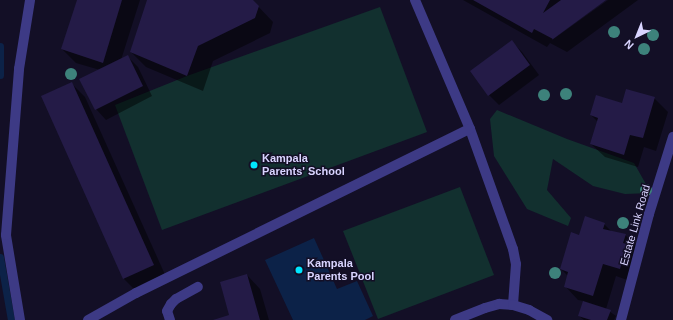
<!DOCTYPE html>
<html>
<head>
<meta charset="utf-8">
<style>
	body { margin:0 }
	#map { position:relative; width:673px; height:320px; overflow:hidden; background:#130f26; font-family:Arial,sans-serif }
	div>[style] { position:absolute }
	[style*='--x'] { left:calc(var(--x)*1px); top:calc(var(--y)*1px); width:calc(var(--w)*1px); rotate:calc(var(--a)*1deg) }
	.green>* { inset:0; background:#12302f }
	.water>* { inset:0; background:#0c2248 }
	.shadow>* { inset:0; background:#0007 }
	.stream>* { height:7px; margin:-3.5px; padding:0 3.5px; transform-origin:3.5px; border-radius:3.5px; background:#0c2248 }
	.building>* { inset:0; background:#241b47 }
	.service>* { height:10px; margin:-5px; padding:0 5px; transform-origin:5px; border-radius:5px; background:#3d3a85 }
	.minor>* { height:10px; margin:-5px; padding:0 5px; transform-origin:5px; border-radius:5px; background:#3d3a85 }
	.trees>* { width:12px; height:12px; margin:-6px; border-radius:50%; background:#3d827b }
	.dots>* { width:11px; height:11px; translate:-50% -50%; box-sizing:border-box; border:2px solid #130f26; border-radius:50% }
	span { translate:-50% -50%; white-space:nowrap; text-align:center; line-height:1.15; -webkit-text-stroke:3px #130f26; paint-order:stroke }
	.poi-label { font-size:11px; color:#d9d4ff; font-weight:700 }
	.left { translate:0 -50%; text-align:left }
	.street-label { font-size:11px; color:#d9d4ff }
	.north { position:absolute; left:617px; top:16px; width:40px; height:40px; -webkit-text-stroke:3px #130f26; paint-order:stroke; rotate:223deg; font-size:11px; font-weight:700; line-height:16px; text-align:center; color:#d9d4ff }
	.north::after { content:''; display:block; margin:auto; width:14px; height:18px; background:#d9d4ff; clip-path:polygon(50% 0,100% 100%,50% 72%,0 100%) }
</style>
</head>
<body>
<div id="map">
	<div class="green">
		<i style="clip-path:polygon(380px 7px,427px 132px,162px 230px,115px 105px,187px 76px)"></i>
		<i style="clip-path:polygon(497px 110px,567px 139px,634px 163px,651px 193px,625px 194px,593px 186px,553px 159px,547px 190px,571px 218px,568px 226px,527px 209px,494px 156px,490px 119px)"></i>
		<i style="clip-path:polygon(460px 187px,494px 275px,378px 319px,343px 231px)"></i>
	</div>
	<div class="water">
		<i style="clip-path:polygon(314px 238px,337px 289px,357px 281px,373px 316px,365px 320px,293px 320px,265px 260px)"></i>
	</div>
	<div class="shadow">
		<i style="clip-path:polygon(78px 0,140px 0,121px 60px,127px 56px,138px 67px,152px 96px,106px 120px,96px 109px,100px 70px,76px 63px,62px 49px)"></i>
		<i style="clip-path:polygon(149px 0,252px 0,273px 22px,270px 33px,213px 61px,203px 91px,146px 67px,131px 52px)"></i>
		<i style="clip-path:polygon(463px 0,604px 0,552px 38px,552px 40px,608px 0,638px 0,567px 52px,550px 43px,547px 47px)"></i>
		<i style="clip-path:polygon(512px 42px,522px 52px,539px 75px,499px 105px,489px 95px)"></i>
		<i style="clip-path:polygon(72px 84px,85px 97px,167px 279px,137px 292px,124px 279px)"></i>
		<i style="clip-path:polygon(654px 98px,668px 112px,656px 151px,644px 147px,638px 167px,605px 157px,591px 144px,598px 122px,591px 115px,623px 104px)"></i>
		<i style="clip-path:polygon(604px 224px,612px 232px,625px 235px,639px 248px,633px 282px,616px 276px,606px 309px,616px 316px,614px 320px,584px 320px,579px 316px,584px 301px,578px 300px,565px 286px,568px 276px,561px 269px,579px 236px)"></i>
		<i style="clip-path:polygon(247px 275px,260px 289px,269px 320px,215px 320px,230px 316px)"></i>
	</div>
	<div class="stream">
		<i style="--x:0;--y:46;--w:29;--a:90"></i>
		<i style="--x:0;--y:257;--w:64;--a:80.1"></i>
	</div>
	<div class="building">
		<i style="clip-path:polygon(77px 0,122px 0,103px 63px,61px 49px)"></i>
		<i style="clip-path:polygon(147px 0,253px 0,259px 6px,255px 18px,198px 46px,187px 76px,130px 52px)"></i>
		<i style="clip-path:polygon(473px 0,550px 0,543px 13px,561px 0,606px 0,553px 39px,534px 29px,532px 33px)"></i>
		<i style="clip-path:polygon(512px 40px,530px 65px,488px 96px,470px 71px)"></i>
		<i style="clip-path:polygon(128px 55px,143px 86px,95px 110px,79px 79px)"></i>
		<i style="clip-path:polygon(72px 82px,154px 265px,123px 279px,41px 96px)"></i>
		<i style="clip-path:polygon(626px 89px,655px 97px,643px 138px,630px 135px,624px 155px,590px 144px,598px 118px,590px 115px,596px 95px,622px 103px)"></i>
		<i style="clip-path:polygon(585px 216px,605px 223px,603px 229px,626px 234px,623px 243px,627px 244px,620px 269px,603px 264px,593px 296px,564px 287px,568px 272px,560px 269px,571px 232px,579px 235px)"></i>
		<i style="clip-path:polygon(247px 274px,260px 320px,213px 320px,229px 315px,220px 282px)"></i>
		<i style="clip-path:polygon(583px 301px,611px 310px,607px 320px,591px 320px,578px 316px)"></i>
	</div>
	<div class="service">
		<i style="--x:415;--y:0;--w:140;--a:66.9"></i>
		<i style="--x:470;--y:129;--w:127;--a:70.3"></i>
		<i style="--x:513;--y:249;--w:15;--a:79"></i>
		<i style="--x:516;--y:264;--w:41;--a:94.2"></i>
		<i style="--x:20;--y:320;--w:86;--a:-99.4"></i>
		<i style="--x:6;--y:235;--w:167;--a:-85.5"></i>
		<i style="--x:19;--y:69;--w:70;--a:-80.9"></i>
		<i style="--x:88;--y:320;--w:55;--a:-29.4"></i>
		<i style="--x:136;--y:293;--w:372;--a:-26.2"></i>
		<i style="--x:170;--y:320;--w:9;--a:-108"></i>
		<i style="--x:167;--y:311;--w:8;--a:-60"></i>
		<i style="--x:171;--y:304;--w:7;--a:-45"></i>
		<i style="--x:176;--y:299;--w:25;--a:-29"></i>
	</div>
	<div class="minor">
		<i style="--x:455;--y:320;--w:32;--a:-22"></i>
		<i style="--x:485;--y:308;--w:15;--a:-16"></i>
		<i style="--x:499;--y:304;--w:14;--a:4"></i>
		<i style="--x:513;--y:305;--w:17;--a:17"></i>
		<i style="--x:529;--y:310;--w:21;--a:29"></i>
		<i style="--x:621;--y:320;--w:110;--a:-75.2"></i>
		<i style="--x:649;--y:214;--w:81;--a:-72.7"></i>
	</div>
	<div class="trees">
		<i style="left:614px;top:32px"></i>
		<i style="left:653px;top:35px"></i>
		<i style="left:644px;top:49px"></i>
		<i style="left:71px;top:74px"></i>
		<i style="left:566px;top:94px"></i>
		<i style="left:544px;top:95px"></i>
		<i style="left:646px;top:190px"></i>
		<i style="left:623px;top:223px"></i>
		<i style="left:555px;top:273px"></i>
	</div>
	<div class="dots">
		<i style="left:254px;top:165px;background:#00e5ff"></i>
		<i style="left:299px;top:270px;background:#00e5ff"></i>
	</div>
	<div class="poi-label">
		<span class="left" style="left:262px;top:165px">Kampala<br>Parents' School</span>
		<span class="left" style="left:307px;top:270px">Kampala<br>Parents Pool</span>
	</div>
	<div class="street-label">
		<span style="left:635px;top:225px;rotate:-74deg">Estate Link Road</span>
	</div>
	<div class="north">N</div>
</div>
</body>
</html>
